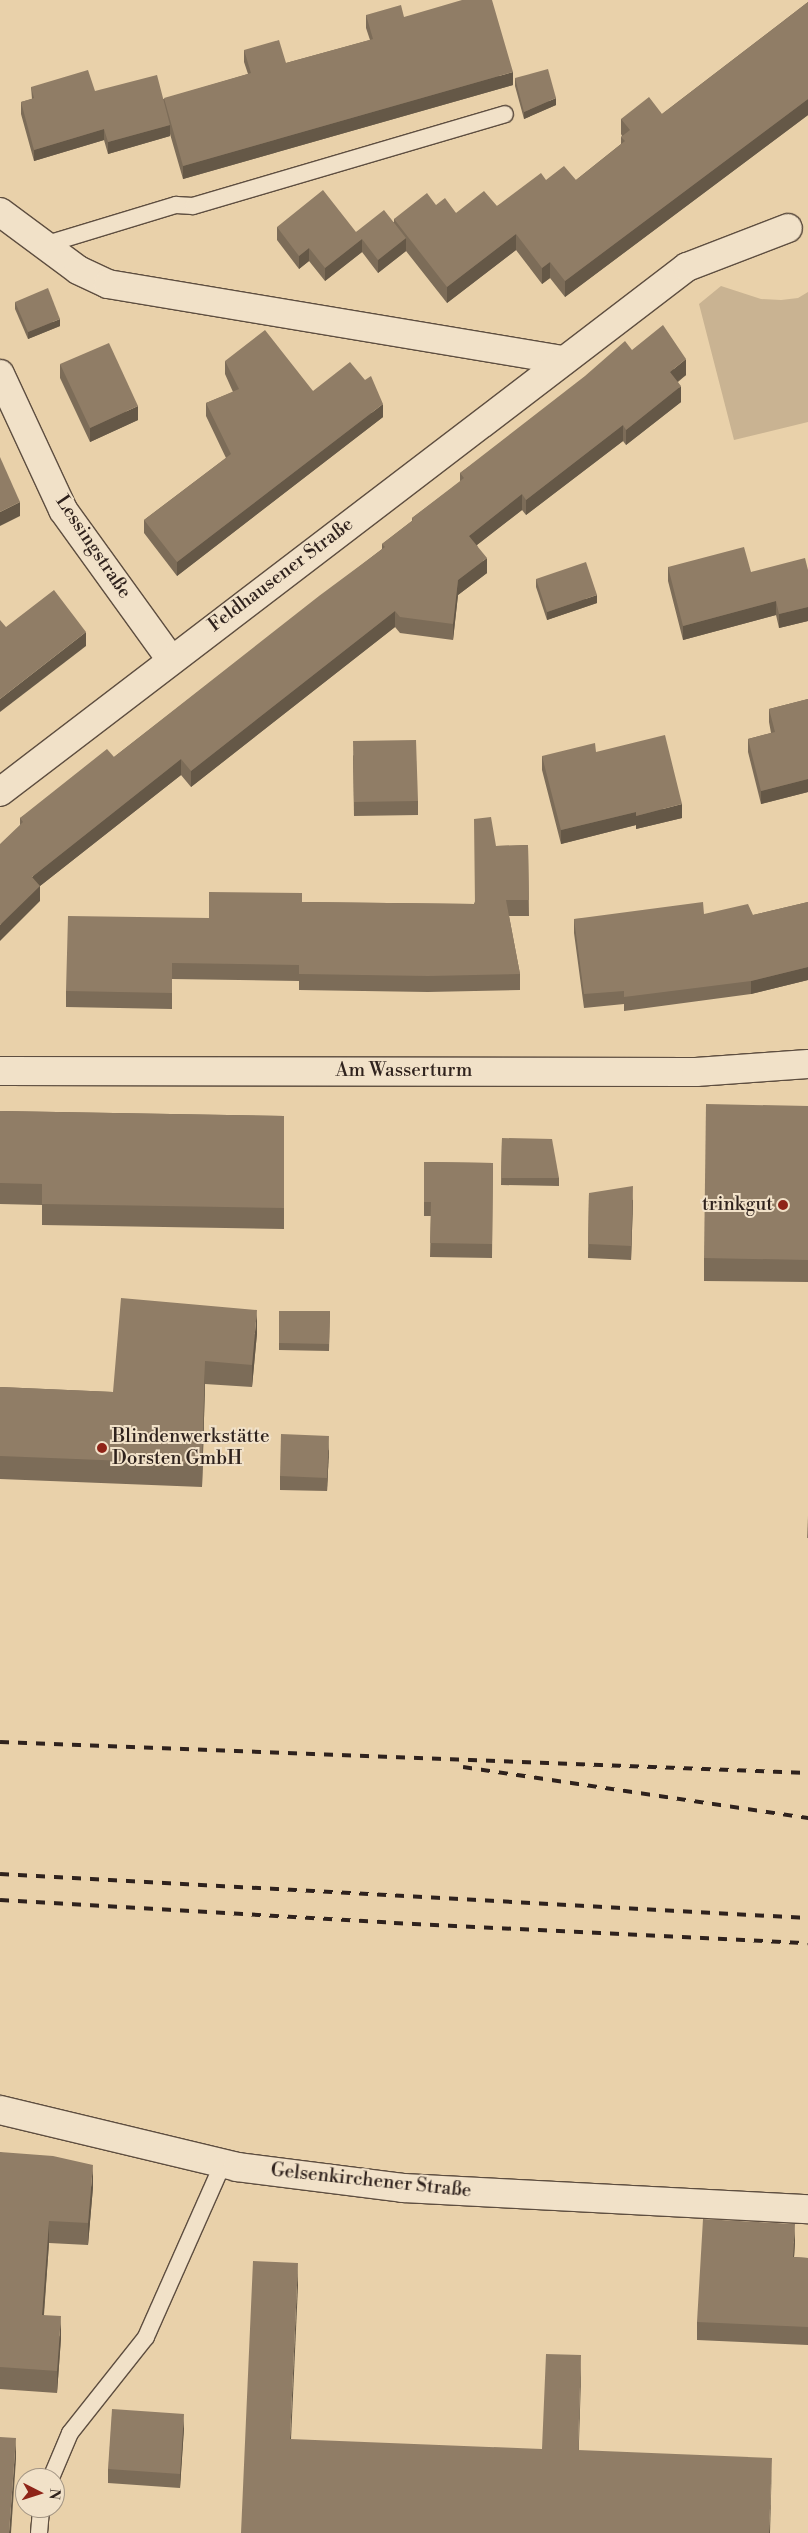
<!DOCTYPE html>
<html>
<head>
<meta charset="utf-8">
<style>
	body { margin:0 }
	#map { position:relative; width:808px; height:2533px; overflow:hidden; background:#e9d1aa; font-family:"Libre Bodoni",serif }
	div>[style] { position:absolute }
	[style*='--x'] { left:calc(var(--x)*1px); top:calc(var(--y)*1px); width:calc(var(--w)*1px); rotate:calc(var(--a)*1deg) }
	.green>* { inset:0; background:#c9b392 }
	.roads { filter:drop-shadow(1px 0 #5e4e40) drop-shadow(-1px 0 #5e4e40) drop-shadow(0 1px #5e4e40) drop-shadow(0 -1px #5e4e40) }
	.lane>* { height:16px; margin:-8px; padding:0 8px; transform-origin:8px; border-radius:8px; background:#f1e1c8 }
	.street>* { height:28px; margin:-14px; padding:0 14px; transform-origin:14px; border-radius:14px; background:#f1e1c8 }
	.rail>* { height:4px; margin-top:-2px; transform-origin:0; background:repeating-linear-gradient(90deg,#2f221d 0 9px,transparent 0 18px) }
	.wall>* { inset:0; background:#7c6c58 }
	.shaded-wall>* { inset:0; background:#655847 }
	.building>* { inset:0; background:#907d66 }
	.dots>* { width:14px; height:14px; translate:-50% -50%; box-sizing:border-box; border:2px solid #f1e1c8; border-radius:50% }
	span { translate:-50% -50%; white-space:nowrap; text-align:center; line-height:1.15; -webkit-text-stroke:4px #f1e1c8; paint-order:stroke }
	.street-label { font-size:19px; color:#2f221d }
	.poi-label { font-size:19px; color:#2f221d }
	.right { translate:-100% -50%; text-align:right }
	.left { translate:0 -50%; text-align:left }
	.north { position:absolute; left:15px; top:2468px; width:50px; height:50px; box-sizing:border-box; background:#f1e1c8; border:1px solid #a39584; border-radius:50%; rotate:95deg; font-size:14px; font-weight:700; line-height:20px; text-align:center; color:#2f221d }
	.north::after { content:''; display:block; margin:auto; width:18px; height:22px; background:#8f2418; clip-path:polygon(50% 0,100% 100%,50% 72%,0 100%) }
</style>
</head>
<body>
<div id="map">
	<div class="green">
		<i style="clip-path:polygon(721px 286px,761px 299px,781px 300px,798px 298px,808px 292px,808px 422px,734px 440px,699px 304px)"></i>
	</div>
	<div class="roads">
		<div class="lane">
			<i style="--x:44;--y:245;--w:138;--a:-16.9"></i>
			<i style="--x:176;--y:205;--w:17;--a:3"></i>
			<i style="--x:193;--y:206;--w:325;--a:-16.4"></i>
			<i style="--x:51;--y:2478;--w:49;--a:-67.1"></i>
			<i style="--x:70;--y:2433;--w:122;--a:-51.6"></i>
			<i style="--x:146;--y:2337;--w:190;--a:-66.1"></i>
			<i style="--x:39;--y:2533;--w:25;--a:-85"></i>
		</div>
		<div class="street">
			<i style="--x:0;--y:212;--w:97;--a:36.6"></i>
			<i style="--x:78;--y:270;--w:33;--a:25"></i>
			<i style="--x:108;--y:284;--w:462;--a:9.5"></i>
			<i style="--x:0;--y:374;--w:150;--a:65.1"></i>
			<i style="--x:63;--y:510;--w:185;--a:54.2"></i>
			<i style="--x:0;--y:792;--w:865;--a:-37.39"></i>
			<i style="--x:687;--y:267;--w:108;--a:-21.1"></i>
			<i style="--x:0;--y:1071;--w:696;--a:0.08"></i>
			<i style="--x:696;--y:1072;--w:112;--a:-4.1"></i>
			<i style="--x:0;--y:2110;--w:244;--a:13.5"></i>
			<i style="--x:237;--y:2167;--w:167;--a:7.2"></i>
			<i style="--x:403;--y:2188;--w:406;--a:3"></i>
		</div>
	</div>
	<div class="rail">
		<i style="--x:0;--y:1742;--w:809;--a:2.2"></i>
		<i style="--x:463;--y:1767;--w:349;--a:8.4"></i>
		<i style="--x:0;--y:1874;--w:809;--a:3.12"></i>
		<i style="--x:0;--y:1900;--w:395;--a:3.3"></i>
		<i style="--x:394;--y:1923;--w:414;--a:2.8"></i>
	</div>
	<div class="wall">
		<i style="clip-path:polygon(808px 2px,808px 115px,565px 297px,550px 278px,542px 284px,516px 250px,447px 303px,406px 251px,378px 273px,362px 252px,325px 281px,309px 261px,299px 269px,277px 240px,277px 227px,356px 232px,394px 222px,394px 219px,436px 205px,456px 213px,497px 206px,546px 180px,576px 180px,621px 144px,621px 137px,622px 136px,621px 134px,621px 119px,662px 114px)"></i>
		<i style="clip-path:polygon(366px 15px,404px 17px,513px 85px,183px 179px,170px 134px,170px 136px,108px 154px,104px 140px,34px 161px,21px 114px,21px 102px,32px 99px,31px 87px,95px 91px,164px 99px,248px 74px,244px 62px,244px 50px,286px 63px,370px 40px,366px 28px)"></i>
		<i style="clip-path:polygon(515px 78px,556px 105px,524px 119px,515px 86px)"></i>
		<i style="clip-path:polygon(15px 302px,60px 326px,28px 339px,15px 309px)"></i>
		<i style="clip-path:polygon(632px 350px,686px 375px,678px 382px,681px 402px,626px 445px,623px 441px,526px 515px,522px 510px,477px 545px,487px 573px,458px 595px,453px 640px,400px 633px,395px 627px,191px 787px,181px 775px,40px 886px,40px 901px,20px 825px,20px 818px,114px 757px,382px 549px,382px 544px,412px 521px,412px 518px,460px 482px,460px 473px)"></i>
		<i style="clip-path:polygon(225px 361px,313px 391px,383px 417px,177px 576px,144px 533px,144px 520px,226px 458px,206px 416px,206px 403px,233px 392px,225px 374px)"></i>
		<i style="clip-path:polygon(60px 364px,138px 420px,90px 442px,60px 378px)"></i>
		<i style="clip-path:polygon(668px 567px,751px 572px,808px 570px,808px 621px,779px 628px,776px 615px,683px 640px,668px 581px)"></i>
		<i style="clip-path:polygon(536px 579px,597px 603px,547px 620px,536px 587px)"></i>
		<i style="clip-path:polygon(808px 699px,808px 792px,761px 804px,748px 752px,748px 739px,771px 733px,769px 722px,769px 709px)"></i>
		<i style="clip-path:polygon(353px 755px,418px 801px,418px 815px,354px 816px)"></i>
		<i style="clip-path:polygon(542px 756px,682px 818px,636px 829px,636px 825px,561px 844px,542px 770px)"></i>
		<i style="clip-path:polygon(528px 845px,529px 916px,509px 916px,520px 974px,520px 990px,428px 992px,299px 990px,299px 981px,172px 979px,172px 1009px,66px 1007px,66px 991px,209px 918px,302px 902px,474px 904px,496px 846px)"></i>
		<i style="clip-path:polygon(808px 902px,808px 980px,751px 994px,624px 1011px,624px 1004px,584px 1008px,574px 933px,574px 919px,704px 914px,753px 915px)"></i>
		<i style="clip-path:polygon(808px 1106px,808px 1282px,704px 1281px,704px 1258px)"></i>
		<i style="clip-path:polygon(0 1111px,284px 1116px,284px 1229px,42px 1225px,42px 1205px,0 1204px)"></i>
		<i style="clip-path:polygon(502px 1138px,559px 1178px,559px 1186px,501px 1185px)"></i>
		<i style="clip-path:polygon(424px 1162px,493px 1163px,492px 1258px,430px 1257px,431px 1216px,424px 1216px)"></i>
		<i style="clip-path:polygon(589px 1193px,633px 1200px,631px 1260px,588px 1258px)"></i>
		<i style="clip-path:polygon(279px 1311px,330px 1311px,329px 1351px,279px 1350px)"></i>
		<i style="clip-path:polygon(257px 1333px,252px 1387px,205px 1384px,202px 1487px,0 1479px,0 1387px,113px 1392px)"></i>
		<i style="clip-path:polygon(329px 1450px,327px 1491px,280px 1490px,280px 1476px)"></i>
		<i style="clip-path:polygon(0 2152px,93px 2187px,88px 2245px,49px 2243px,44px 2315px,61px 2338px,57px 2393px,0 2389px)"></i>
		<i style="clip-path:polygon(795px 2242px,794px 2257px,808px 2258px,808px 2345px,697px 2340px,697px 2322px)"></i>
		<i style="clip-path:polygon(184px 2428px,180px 2488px,108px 2483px,108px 2469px)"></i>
	</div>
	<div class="shaded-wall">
		<i style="clip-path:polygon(513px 72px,513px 85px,183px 179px,183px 166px)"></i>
		<i style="clip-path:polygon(556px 98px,556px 105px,524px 119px,524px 112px)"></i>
		<i style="clip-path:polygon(808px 99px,808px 115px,565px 297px,565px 281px)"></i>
		<i style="clip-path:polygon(170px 125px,170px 136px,108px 154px,108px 142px)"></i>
		<i style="clip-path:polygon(104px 129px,104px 140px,34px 161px,34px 150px)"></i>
		<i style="clip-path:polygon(516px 234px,516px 250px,447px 303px,447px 287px)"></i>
		<i style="clip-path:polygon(406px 238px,406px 251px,378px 273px,378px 260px)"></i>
		<i style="clip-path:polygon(362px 239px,362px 252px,325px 281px,325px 268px)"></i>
		<i style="clip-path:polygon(309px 248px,309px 261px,299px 269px,299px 256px)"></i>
		<i style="clip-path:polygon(550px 262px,550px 278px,542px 284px,542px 268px)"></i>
		<i style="clip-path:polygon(60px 319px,60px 326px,28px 339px,28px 332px)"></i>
		<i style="clip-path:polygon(686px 359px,686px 375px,670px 387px,670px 372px)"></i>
		<i style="clip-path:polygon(681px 386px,681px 402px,626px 445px,626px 430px)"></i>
		<i style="clip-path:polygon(383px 404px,383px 417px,177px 576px,177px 562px)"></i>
		<i style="clip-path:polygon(138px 406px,138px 420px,90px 442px,90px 428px)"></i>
		<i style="clip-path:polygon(623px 425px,623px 441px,526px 515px,526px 500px)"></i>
		<i style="clip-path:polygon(522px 494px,522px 510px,469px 551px,469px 536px)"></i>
		<i style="clip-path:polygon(20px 502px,20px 516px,0 526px,0 512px)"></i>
		<i style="clip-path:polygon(487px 558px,487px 573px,458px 595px,453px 640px,453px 624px,458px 580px)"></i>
		<i style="clip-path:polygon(597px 595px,597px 603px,547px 620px,547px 612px)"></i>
		<i style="clip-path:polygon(776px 601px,776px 615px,683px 640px,683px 626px)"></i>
		<i style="clip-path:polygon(808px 607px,808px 621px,779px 628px,779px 614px)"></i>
		<i style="clip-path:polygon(395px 611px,395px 627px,191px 787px,191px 771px)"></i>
		<i style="clip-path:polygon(86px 632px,86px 646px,0 712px,0 699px)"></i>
		<i style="clip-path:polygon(181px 759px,181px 775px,40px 886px,40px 901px,0 941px,0 925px,32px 877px)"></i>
		<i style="clip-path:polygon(808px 779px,808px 792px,761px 804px,761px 791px)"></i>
		<i style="clip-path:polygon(682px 804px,682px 818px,636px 829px,636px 816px)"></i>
		<i style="clip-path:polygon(636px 812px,636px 825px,561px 844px,561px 830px)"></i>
		<i style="clip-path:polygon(808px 967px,808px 980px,751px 994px,751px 981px)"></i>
		<i style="clip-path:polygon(633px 1186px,633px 1200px,631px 1260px,631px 1246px)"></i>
		<i style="clip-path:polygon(257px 1310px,257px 1333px,252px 1387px,252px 1365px)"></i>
		<i style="clip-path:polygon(205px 1361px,205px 1384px,202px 1487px,202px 1464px)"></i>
		<i style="clip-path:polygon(329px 1436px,329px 1450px,327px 1491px,327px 1478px)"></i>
		<i style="clip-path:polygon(93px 2165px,93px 2187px,88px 2245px,88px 2223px)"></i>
		<i style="clip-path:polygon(49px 2221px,49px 2243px,42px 2337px,42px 2315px)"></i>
		<i style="clip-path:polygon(795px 2224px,795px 2242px,793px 2275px,793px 2257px)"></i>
		<i style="clip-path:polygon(298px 2263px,298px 2286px,290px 2461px,290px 2439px)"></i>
		<i style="clip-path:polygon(61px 2316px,61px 2338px,57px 2393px,57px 2371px)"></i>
		<i style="clip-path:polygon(581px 2355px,581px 2378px,578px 2473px,578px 2450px)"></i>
		<i style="clip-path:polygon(184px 2414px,184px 2428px,180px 2488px,180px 2474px)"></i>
		<i style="clip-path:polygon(16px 2438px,16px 2459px,11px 2533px,9px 2533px)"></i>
		<i style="clip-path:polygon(772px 2458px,770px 2533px,769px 2533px)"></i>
	</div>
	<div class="building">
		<i style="clip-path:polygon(462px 0,492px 0,513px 72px,183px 166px,164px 98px,251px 73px,244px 50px,279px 40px,286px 63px,373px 39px,366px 15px,401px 5px,404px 17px)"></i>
		<i style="clip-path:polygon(808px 2px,808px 99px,565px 281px,550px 262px,542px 268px,516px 234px,447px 287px,394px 219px,427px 193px,436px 205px,445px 198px,456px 213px,484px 191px,497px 206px,541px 173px,546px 180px,564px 166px,576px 180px,625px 141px,621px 137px,630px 130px,621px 119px,649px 97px,662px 114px)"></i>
		<i style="clip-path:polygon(548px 69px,556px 98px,524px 112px,515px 78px)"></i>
		<i style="clip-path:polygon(88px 70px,95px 91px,157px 75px,170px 125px,108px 142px,104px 129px,34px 150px,21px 102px,34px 98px,31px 87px)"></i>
		<i style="clip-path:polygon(323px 190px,356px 232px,384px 210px,406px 238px,378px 260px,362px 239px,325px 268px,309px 248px,299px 256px,277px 227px)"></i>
		<i style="clip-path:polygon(48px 288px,60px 319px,28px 332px,15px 302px)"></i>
		<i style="clip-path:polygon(663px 325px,686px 359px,670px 372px,681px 386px,626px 430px,623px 425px,526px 500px,522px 494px,469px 536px,487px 558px,458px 580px,453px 624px,400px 617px,395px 611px,191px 771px,181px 759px,32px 877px,40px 886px,0 925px,0 844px,23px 822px,20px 818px,107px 749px,114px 757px,319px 596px,385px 547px,382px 544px,413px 520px,412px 518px,464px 478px,460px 473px,585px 376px,625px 341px,632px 350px)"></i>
		<i style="clip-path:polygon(265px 330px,313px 391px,350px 362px,365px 380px,371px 376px,383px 404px,177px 562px,144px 520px,231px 454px,206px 403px,239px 389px,225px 361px)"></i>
		<i style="clip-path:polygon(109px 343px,138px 406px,90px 428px,60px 364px)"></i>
		<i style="clip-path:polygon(0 457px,20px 502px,0 512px)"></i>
		<i style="clip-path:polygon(744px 547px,751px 572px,805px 558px,808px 570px,808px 607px,779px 614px,776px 601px,683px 626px,668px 567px)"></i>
		<i style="clip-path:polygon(586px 562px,597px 595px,547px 612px,536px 579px)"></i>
		<i style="clip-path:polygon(54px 590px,86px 632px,0 699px,0 620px,6px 627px)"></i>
		<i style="clip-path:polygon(808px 699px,808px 779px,761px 791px,748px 739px,775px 732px,769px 709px)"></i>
		<i style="clip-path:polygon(665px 735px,682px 804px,636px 816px,636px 812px,561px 830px,542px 756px,595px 743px,596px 752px)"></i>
		<i style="clip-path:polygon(416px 740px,418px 801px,354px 802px,353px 741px)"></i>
		<i style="clip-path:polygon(491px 817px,496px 846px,528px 845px,529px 900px,506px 900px,520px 974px,428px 976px,299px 974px,299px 965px,172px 963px,172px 993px,66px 991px,68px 916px,209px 918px,209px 892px,302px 893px,302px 902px,475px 904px,474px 819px)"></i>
		<i style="clip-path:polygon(703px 902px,704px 914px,748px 904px,753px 915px,808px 902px,808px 967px,751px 981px,624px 997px,624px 991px,584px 994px,574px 919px)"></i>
		<i style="clip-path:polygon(706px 1104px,808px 1106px,808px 1260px,704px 1258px)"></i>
		<i style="clip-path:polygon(0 1111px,284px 1116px,284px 1208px,42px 1204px,42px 1184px,0 1183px)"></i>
		<i style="clip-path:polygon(502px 1138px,552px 1139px,559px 1178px,501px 1178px)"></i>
		<i style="clip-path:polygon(424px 1162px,493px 1163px,492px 1244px,430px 1243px,431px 1202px,424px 1202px)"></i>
		<i style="clip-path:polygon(633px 1186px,631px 1246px,588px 1244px,589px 1193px)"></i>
		<i style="clip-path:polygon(121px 1298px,257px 1310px,252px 1365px,205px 1361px,202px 1464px,0 1456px,0 1387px,113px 1392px)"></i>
		<i style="clip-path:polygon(279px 1311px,330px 1311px,329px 1344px,279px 1343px)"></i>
		<i style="clip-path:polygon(281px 1434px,329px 1436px,327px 1478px,280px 1476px)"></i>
		<i style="clip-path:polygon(808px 1516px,808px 1538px,807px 1538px)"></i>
		<i style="clip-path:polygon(0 2152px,53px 2156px,93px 2165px,88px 2223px,49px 2221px,42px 2315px,61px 2316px,57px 2371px,0 2367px)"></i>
		<i style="clip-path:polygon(703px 2219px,795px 2224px,793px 2257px,808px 2258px,808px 2327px,697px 2322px)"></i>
		<i style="clip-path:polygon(253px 2261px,298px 2263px,290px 2439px,542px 2449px,546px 2354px,581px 2355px,578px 2450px,772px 2458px,769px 2533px,241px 2533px)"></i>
		<i style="clip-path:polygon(112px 2409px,184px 2414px,180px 2474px,108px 2469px)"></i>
		<i style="clip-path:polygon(0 2437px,16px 2438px,9px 2533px,0 2533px)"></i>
	</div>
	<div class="dots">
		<i style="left:783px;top:1205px;background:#8f2418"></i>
		<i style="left:102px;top:1448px;background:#8f2418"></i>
	</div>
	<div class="street-label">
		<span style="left:93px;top:547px;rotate:56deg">Lessingstraße</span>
		<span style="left:281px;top:575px;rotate:-37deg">Feldhausener Straße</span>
		<span style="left:404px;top:1071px">Am Wasserturm</span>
		<span style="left:371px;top:2181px;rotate:6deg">Gelsenkirchener Straße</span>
	</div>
	<div class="poi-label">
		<span class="right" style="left:773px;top:1205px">trinkgut</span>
		<span class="left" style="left:112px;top:1448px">Blindenwerkstätte<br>Dorsten GmbH</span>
	</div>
	<div class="north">N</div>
</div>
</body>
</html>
